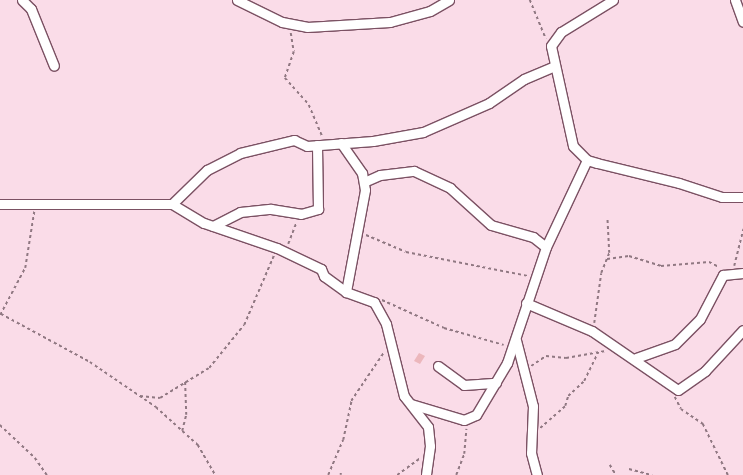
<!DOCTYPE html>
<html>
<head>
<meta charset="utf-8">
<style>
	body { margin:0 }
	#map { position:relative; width:743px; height:475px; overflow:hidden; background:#fadce8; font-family:"Crimson Pro",serif }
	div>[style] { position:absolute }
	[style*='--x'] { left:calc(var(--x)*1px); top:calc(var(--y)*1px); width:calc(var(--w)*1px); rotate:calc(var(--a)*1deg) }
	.building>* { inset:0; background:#ecb7bc }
	.path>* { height:1.5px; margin-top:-0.75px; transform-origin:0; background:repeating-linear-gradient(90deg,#907882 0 3px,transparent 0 6px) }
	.roads { filter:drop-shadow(1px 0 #7b5163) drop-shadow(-1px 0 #7b5163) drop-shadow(0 1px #7b5163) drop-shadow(0 -1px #7b5163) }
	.minor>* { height:9px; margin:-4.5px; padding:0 4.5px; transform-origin:4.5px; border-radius:4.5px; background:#fff }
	span { translate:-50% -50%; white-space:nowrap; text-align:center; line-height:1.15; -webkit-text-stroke:3px #fff; paint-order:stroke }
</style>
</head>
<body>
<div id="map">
	<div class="building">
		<i style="clip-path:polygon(419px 353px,425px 356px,420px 364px,414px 361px)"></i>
	</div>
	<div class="path">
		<i style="--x:530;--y:0;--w:42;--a:67.7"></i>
		<i style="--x:291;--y:33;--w:19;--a:81"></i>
		<i style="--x:294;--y:52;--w:28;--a:109"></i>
		<i style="--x:285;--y:78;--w:36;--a:48"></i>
		<i style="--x:309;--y:105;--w:34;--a:67"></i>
		<i style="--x:366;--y:235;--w:43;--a:23"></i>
		<i style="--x:406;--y:252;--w:124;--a:11.1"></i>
		<i style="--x:288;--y:244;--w:22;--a:-69"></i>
		<i style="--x:607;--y:259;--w:22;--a:-8"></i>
		<i style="--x:629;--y:256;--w:34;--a:17"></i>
		<i style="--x:661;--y:266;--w:48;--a:-4.8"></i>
		<i style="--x:709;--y:262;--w:11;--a:27"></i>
		<i style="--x:734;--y:266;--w:38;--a:-76"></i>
		<i style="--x:382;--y:300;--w:68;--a:24.3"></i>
		<i style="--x:444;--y:328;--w:62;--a:15.8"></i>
		<i style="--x:1;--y:314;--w:101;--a:28.3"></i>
		<i style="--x:90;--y:362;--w:80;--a:34.3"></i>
		<i style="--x:156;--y:407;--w:57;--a:42.1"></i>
		<i style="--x:198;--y:445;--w:34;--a:60"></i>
		<i style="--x:0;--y:315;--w:53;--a:-62"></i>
		<i style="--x:25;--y:268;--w:57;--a:-80.9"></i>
		<i style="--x:594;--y:323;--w:50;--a:-82"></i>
		<i style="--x:601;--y:273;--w:22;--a:-68"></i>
		<i style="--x:609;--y:253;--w:35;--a:-93"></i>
		<i style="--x:531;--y:366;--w:18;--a:-34"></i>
		<i style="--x:546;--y:356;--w:20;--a:6"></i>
		<i style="--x:566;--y:358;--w:40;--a:-10"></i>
		<i style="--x:140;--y:396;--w:20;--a:6"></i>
		<i style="--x:160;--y:398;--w:57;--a:-31.5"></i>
		<i style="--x:209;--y:368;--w:55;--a:-50.9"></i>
		<i style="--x:244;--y:325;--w:76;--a:-66.8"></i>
		<i style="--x:675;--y:397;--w:13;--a:63"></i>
		<i style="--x:681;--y:409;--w:27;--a:34"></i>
		<i style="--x:703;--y:424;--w:57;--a:63.9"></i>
		<i style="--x:0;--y:425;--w:48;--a:43.3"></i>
		<i style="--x:35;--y:458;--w:21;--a:55"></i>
		<i style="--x:540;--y:428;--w:33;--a:-41"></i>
		<i style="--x:565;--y:406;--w:10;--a:-73"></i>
		<i style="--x:568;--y:396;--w:22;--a:-43"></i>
		<i style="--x:584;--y:381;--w:32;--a:-64"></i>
		<i style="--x:182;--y:431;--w:16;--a:-76"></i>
		<i style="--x:186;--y:415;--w:33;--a:-92"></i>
		<i style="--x:610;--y:465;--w:12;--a:59"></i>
		<i style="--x:629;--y:469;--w:24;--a:15"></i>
		<i style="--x:341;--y:473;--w:2;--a:90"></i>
		<i style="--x:328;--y:475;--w:38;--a:-67"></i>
		<i style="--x:343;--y:440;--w:40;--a:-78"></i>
		<i style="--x:351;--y:401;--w:59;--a:-56"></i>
		<i style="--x:397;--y:475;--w:29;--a:-36"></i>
		<i style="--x:456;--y:475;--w:22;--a:-69"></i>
		<i style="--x:464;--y:454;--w:25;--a:-85"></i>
	</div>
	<div class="roads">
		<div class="minor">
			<i style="--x:22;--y:0;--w:13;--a:45"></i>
			<i style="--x:31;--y:9;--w:61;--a:68"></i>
			<i style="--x:237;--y:0;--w:50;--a:26.1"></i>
			<i style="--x:282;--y:22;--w:25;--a:11"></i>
			<i style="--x:307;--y:27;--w:83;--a:-3.4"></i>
			<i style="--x:390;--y:22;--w:41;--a:-15.4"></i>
			<i style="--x:430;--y:11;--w:22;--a:-30"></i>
			<i style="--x:613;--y:0;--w:61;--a:148.4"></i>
			<i style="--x:561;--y:32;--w:17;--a:126"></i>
			<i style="--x:551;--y:46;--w:102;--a:77.6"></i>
			<i style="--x:573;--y:146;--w:20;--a:45"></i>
			<i style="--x:587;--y:160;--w:10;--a:17"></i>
			<i style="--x:597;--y:163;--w:84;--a:13.7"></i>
			<i style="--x:679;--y:183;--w:45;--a:18"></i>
			<i style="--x:722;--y:197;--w:21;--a:0"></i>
			<i style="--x:735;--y:0;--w:23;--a:70"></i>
			<i style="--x:341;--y:143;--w:37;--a:55"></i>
			<i style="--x:362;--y:173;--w:17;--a:80"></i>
			<i style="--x:365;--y:190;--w:104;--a:100.6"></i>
			<i style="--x:364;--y:182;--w:17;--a:-24"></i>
			<i style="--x:380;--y:175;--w:34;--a:-7"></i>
			<i style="--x:414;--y:171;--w:40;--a:25"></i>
			<i style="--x:450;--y:188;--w:55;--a:42.1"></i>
			<i style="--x:491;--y:225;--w:44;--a:15.9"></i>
			<i style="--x:533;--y:237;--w:16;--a:38"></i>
			<i style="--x:0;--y:204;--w:172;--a:0"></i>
			<i style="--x:172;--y:204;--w:37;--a:31"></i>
			<i style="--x:204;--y:223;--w:77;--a:18.9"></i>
			<i style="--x:277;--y:248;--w:49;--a:25.5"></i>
			<i style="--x:321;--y:269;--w:8;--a:67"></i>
			<i style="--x:324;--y:276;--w:27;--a:36"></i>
			<i style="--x:346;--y:292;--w:30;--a:20"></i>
			<i style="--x:374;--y:302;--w:25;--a:61"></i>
			<i style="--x:386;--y:324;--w:74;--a:76"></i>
			<i style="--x:404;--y:396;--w:39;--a:52"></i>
			<i style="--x:428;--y:427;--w:19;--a:84"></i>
			<i style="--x:430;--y:446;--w:29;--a:98"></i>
			<i style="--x:172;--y:204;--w:49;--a:-44.2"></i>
			<i style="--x:207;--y:170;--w:37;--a:-27"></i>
			<i style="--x:240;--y:153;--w:56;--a:-13.5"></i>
			<i style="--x:294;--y:140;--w:14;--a:25"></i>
			<i style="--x:307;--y:146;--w:66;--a:-4.3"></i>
			<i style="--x:373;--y:141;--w:51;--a:-10.2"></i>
			<i style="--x:423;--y:132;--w:72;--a:-23.7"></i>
			<i style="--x:489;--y:103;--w:42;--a:-34.4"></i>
			<i style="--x:524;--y:79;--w:33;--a:-23"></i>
			<i style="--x:213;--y:226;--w:30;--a:-27"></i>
			<i style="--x:240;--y:212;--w:31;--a:-6"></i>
			<i style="--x:271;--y:209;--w:30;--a:9"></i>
			<i style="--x:301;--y:214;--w:18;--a:-16"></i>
			<i style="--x:318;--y:209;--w:64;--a:-90.9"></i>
			<i style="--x:526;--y:303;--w:72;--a:23"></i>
			<i style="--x:592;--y:331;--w:104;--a:34.5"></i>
			<i style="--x:678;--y:390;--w:33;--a:-35"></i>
			<i style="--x:705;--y:371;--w:56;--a:-47.2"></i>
			<i style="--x:516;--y:340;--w:68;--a:75.6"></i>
			<i style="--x:533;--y:406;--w:47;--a:92.4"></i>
			<i style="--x:531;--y:453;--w:23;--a:75"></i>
			<i style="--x:636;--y:358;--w:41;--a:-19.7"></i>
			<i style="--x:675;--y:344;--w:35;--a:-45"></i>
			<i style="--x:700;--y:319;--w:50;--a:-62.4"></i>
			<i style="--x:723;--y:275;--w:20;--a:-6"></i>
			<i style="--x:438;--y:366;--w:32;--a:36"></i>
			<i style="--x:464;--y:385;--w:32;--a:-4"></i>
			<i style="--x:411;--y:404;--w:55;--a:16.8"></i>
			<i style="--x:464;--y:420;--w:13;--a:-23"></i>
			<i style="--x:476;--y:415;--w:61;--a:-59.2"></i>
			<i style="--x:507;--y:363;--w:122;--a:-71.4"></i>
			<i style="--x:546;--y:247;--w:96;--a:-64.8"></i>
		</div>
	</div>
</div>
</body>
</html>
